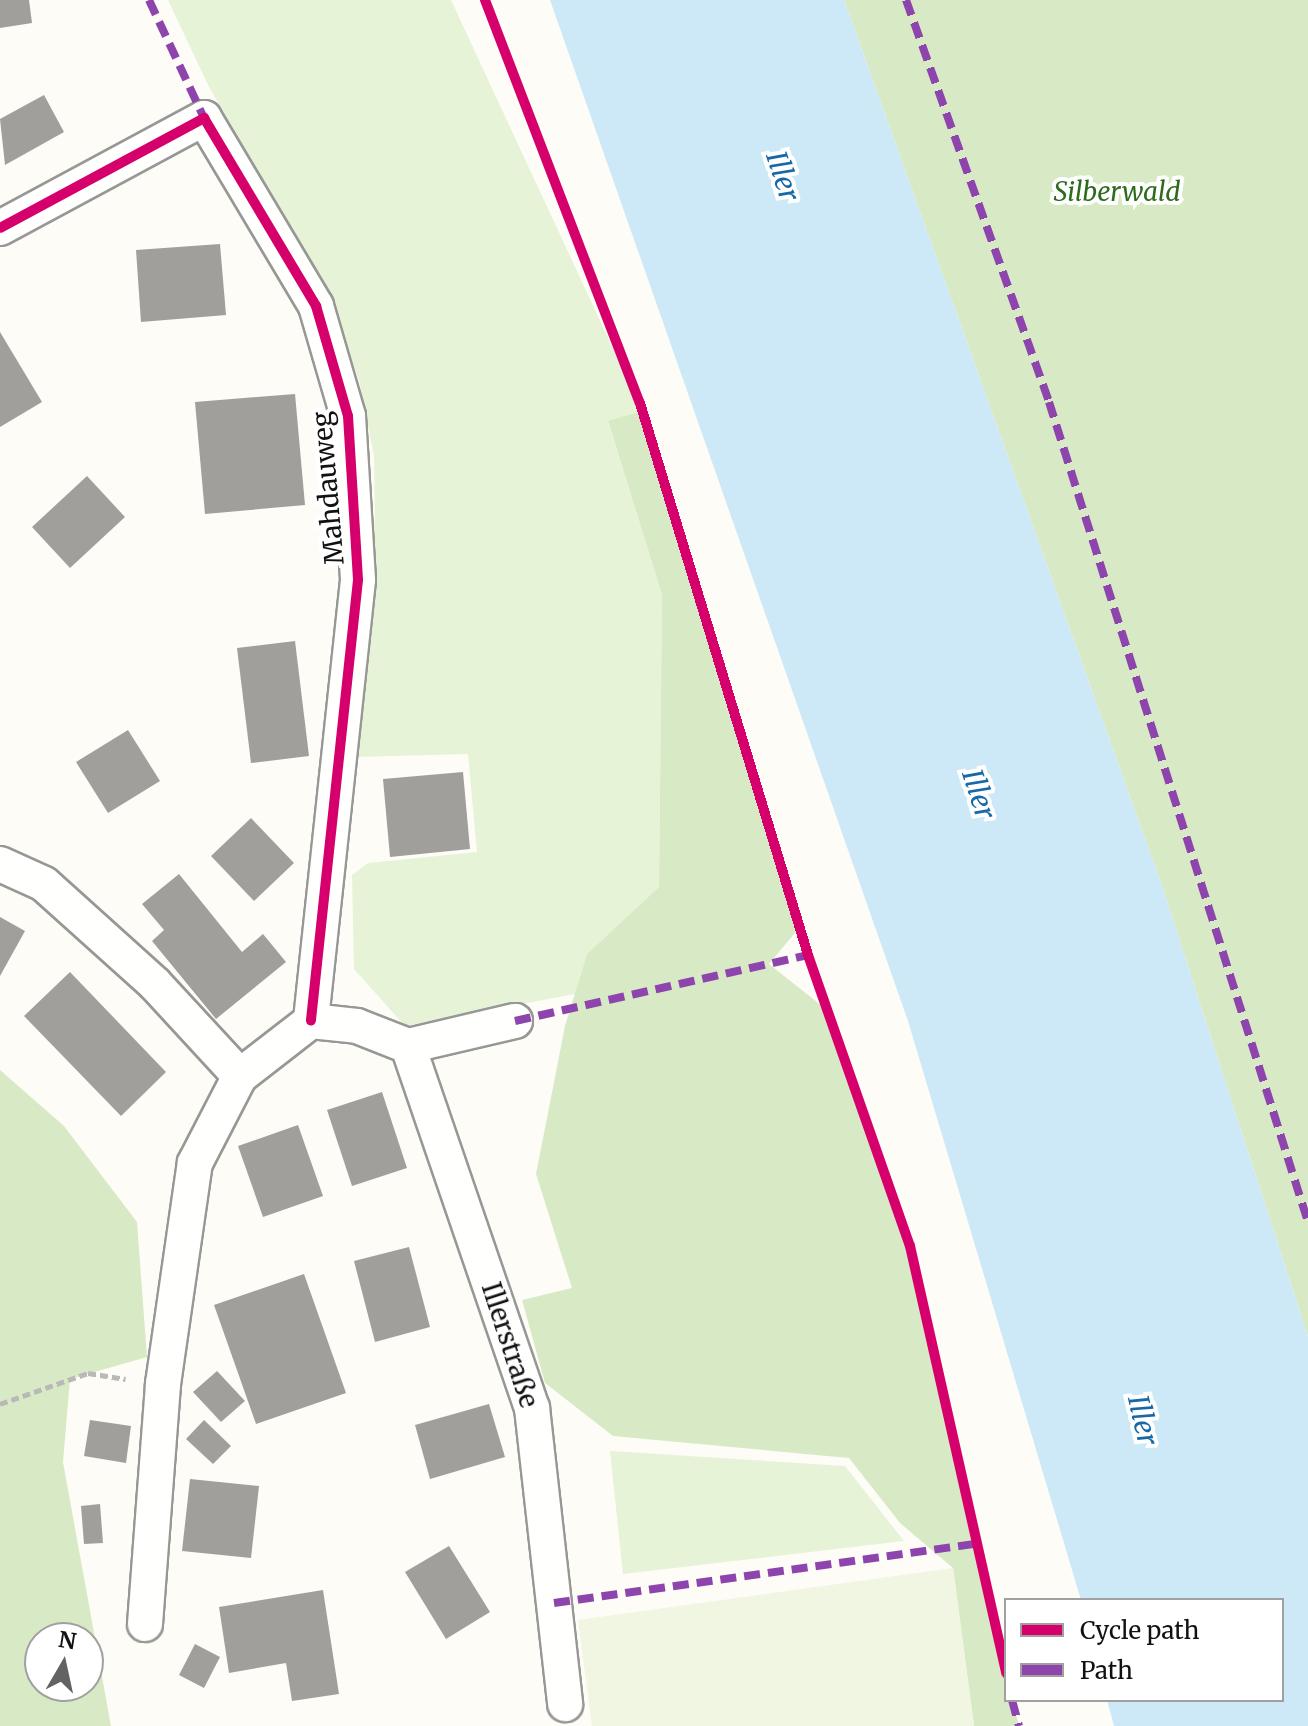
<!DOCTYPE html>
<html>
<head>
<meta charset="utf-8">
<style>
	body { margin:0 }
	#map { position:relative; width:1308px; height:1726px; overflow:hidden; background:#fdfcf7; font-family:Merriweather,serif }
	div>[style] { position:absolute }
	[style*='--x'] { left:calc(var(--x)*1px); top:calc(var(--y)*1px); width:calc(var(--w)*1px); rotate:calc(var(--a)*1deg) }
	.green>* { inset:0; background:#e7f3d7 }
	.forest>* { inset:0; background:#d8eac5 }
	.pitch>* { inset:0; background:#f0f6e1 }
	.water>* { inset:0; background:#cde8f7 }
	.building>* { inset:0; background:#a19f9c }
	.path>* { height:5px; margin-top:-2.5px; transform-origin:0; background:repeating-linear-gradient(90deg,#b9b9b8 0 8px,transparent 0 12px) }
	.roads { filter:drop-shadow(2px 0 #979795) drop-shadow(-2px 0 #979795) drop-shadow(0 2px #979795) drop-shadow(0 -2px #979795) }
	.street>* { height:34px; margin:-17px; padding:0 17px; transform-origin:17px; border-radius:17px; background:#fffffe }
	.quiet>* { height:8px; margin-top:-4px; transform-origin:0; background:repeating-linear-gradient(90deg,#8e44ad 0 16px,transparent 0 24px) }
	.cycleway>* { height:10px; margin:-5px; padding:0 5px; transform-origin:5px; border-radius:5px; background:#d6006c }
	span { translate:-50% -50%; white-space:nowrap; text-align:center; line-height:1.15; -webkit-text-stroke:8px #fff; paint-order:stroke }
	.park-label { font-size:26px; color:#2f6b1f; font-style:italic }
	.street-label { font-size:26px; color:#111 }
	.water-label { font-size:28px; color:#1768a6; font-style:italic }
	.legend { position:absolute; left:1004px; top:1598px; width:280px; height:104px; box-sizing:border-box; background:#fff; border:2px solid #a0a0a0; margin:0; padding:10px 14px; list-style:none; font-size:24px; color:#111 }
	.legend li { display:flex; align-items:center; gap:16px; height:40px }
	.legend b { width:40px; border:2px solid #a0a0a0 }
	.north { position:absolute; left:24px; top:1622px; width:80px; height:80px; box-sizing:border-box; background:#fff; border:2px solid #a0a0a0; border-radius:50%; rotate:9deg; font-size:22px; font-weight:700; line-height:32px; text-align:center; color:#111 }
	.north::after { content:''; display:block; margin:auto; width:28px; height:36px; background:#646362; clip-path:polygon(50% 0,100% 100%,50% 72%,0 100%) }
</style>
</head>
<body>
<div id="map">
	<div class="green">
		<i style="clip-path:polygon(168px 0,451px 0,642px 411px,608px 422px,662px 595px,659px 887px,587px 954px,575px 994px,405px 1026px,354px 969px,352px 875px,368px 863px,477px 852px,468px 754px,355px 757px,375px 518px,374px 456px,359px 380px,325px 287px,209px 87px)"></i>
		<i style="clip-path:polygon(610px 1451px,845px 1466px,904px 1541px,623px 1574px)"></i>
	</div>
	<div class="forest">
		<i style="clip-path:polygon(844px 0,1308px 0,1308px 1337px,1161px 883px)"></i>
		<i style="clip-path:polygon(642px 411px,799px 928px,769px 964px,827px 1010px,905px 1232px,1006px 1673px,1006px 1700px,1012px 1700px,1019px 1726px,974px 1726px,953px 1568px,900px 1523px,849px 1458px,613px 1436px,545px 1383px,522px 1300px,572px 1288px,536px 1174px,565px 1026px,587px 954px,659px 887px,662px 595px,608px 421px)"></i>
		<i style="clip-path:polygon(evenodd,0 1070px,64px 1126px,137px 1222px,147px 1357px,70px 1379px,63px 1462px,111px 1726px,0 1726px,0 1070px,88px 1638px,88px 1686px,40px 1686px,40px 1638px,88px 1638px)"></i>
	</div>
	<div class="pitch">
		<i style="clip-path:polygon(953px 1568px,974px 1726px,592px 1726px,578px 1620px)"></i>
	</div>
	<div class="water">
		<i style="clip-path:polygon(550px 0,844px 0,1161px 883px,1308px 1337px,1308px 1726px,1114px 1726px,1107px 1700px,1282px 1700px,1282px 1600px,1081px 1600px,908px 1021px)"></i>
	</div>
	<div class="building">
		<i style="clip-path:polygon(0 0,29px 0,32px 23px,0 28px)"></i>
		<i style="clip-path:polygon(44px 95px,64px 132px,5px 165px,0 119px)"></i>
		<i style="clip-path:polygon(220px 244px,226px 315px,141px 322px,136px 250px)"></i>
		<i style="clip-path:polygon(0 332px,42px 402px,0 427px)"></i>
		<i style="clip-path:polygon(295px 394px,305px 505px,205px 514px,195px 402px)"></i>
		<i style="clip-path:polygon(87px 476px,125px 517px,70px 568px,32px 527px)"></i>
		<i style="clip-path:polygon(295px 641px,309px 756px,251px 763px,237px 648px)"></i>
		<i style="clip-path:polygon(128px 730px,160px 781px,108px 813px,76px 762px)"></i>
		<i style="clip-path:polygon(463px 772px,470px 849px,390px 857px,383px 779px)"></i>
		<i style="clip-path:polygon(251px 818px,294px 863px,254px 901px,211px 856px)"></i>
		<i style="clip-path:polygon(179px 874px,242px 952px,263px 934px,286px 962px,216px 1019px,152px 941px,164px 930px,142px 904px)"></i>
		<i style="clip-path:polygon(0 917px,25px 931px,0 976px)"></i>
		<i style="clip-path:polygon(70px 972px,166px 1072px,121px 1116px,24px 1016px)"></i>
		<i style="clip-path:polygon(382px 1092px,407px 1168px,352px 1186px,327px 1110px)"></i>
		<i style="clip-path:polygon(298px 1125px,323px 1196px,263px 1217px,238px 1146px)"></i>
		<i style="clip-path:polygon(409px 1247px,430px 1327px,375px 1342px,354px 1261px)"></i>
		<i style="clip-path:polygon(304px 1274px,346px 1393px,256px 1424px,214px 1305px)"></i>
		<i style="clip-path:polygon(217px 1371px,245px 1401px,221px 1422px,193px 1392px)"></i>
		<i style="clip-path:polygon(489px 1404px,505px 1457px,430px 1479px,415px 1425px)"></i>
		<i style="clip-path:polygon(90px 1420px,131px 1426px,126px 1463px,84px 1456px)"></i>
		<i style="clip-path:polygon(204px 1420px,231px 1446px,213px 1464px,186px 1439px)"></i>
		<i style="clip-path:polygon(190px 1479px,259px 1486px,251px 1558px,182px 1551px)"></i>
		<i style="clip-path:polygon(100px 1504px,103px 1543px,84px 1544px,81px 1506px)"></i>
		<i style="clip-path:polygon(449px 1546px,490px 1612px,446px 1639px,405px 1572px)"></i>
		<i style="clip-path:polygon(323px 1590px,339px 1694px,292px 1701px,286px 1663px,229px 1673px,219px 1607px)"></i>
		<i style="clip-path:polygon(195px 1644px,220px 1657px,204px 1688px,179px 1675px)"></i>
	</div>
	<div class="path">
		<i style="--x:0;--y:1404;--w:93;--a:-19.4"></i>
		<i style="--x:88;--y:1373;--w:38;--a:9"></i>
	</div>
	<div class="roads">
		<div class="street">
			<i style="--x:0;--y:228;--w:232;--a:-28.3"></i>
			<i style="--x:204;--y:118;--w:219;--a:59.2"></i>
			<i style="--x:316;--y:306;--w:115;--a:73.8"></i>
			<i style="--x:348;--y:416;--w:164;--a:86.5"></i>
			<i style="--x:358;--y:580;--w:443;--a:96.1"></i>
			<i style="--x:0;--y:864;--w:48;--a:24.4"></i>
			<i style="--x:44;--y:884;--w:149;--a:42"></i>
			<i style="--x:155;--y:984;--w:125;--a:47.3"></i>
			<i style="--x:240;--y:1076;--w:90;--a:-37.8"></i>
			<i style="--x:311;--y:1021;--w:46;--a:6.2"></i>
			<i style="--x:357;--y:1026;--w:55;--a:21.4"></i>
			<i style="--x:408;--y:1046;--w:110;--a:-13.2"></i>
			<i style="--x:408;--y:1046;--w:383;--a:71.1"></i>
			<i style="--x:532;--y:1408;--w:298;--a:83.6"></i>
			<i style="--x:145;--y:1624;--w:241;--a:-85.7"></i>
			<i style="--x:163;--y:1384;--w:223;--a:-81.8"></i>
			<i style="--x:195;--y:1163;--w:98;--a:-62.7"></i>
		</div>
	</div>
	<div class="quiet">
		<i style="--x:149;--y:0;--w:130;--a:65"></i>
		<i style="--x:906;--y:0;--w:427;--a:70.4"></i>
		<i style="--x:1049;--y:402;--w:860;--a:72.47"></i>
		<i style="--x:515;--y:1021;--w:300;--a:-12.7"></i>
		<i style="--x:554;--y:1603;--w:425;--a:-8"></i>
		<i style="--x:1012;--y:1700;--w:27;--a:75"></i>
	</div>
	<div class="cycleway">
		<i style="--x:485;--y:0;--w:432;--a:69"></i>
		<i style="--x:640;--y:403;--w:577;--a:73.07"></i>
		<i style="--x:808;--y:955;--w:308;--a:70.7"></i>
		<i style="--x:910;--y:1246;--w:438;--a:77.3"></i>
		<i style="--x:0;--y:228;--w:232;--a:-28.3"></i>
		<i style="--x:204;--y:118;--w:219;--a:59.2"></i>
		<i style="--x:316;--y:306;--w:115;--a:73.8"></i>
		<i style="--x:348;--y:416;--w:164;--a:86.5"></i>
		<i style="--x:358;--y:580;--w:443;--a:96.1"></i>
	</div>
	<div class="park-label">
		<span style="left:1117px;top:192px">Silberwald</span>
	</div>
	<div class="street-label">
		<span style="left:328px;top:488px;rotate:-95deg">Mahdauweg</span>
		<span style="left:510px;top:1345px;rotate:72deg">Illerstraße</span>
	</div>
	<div class="water-label">
		<span style="left:783px;top:176px;rotate:72deg">Iller</span>
		<span style="left:979px;top:794px;rotate:72deg">Iller</span>
		<span style="left:1143px;top:1420px;rotate:77deg">Iller</span>
	</div>
	<ul class="legend">
	<li><b style="height:10px;background:#d6006c"></b>Cycle path</li>
	<li><b style="height:10px;background:#8e44ad"></b>Path</li>
	</ul>
	<div class="north">N</div>
</div>
</body>
</html>
